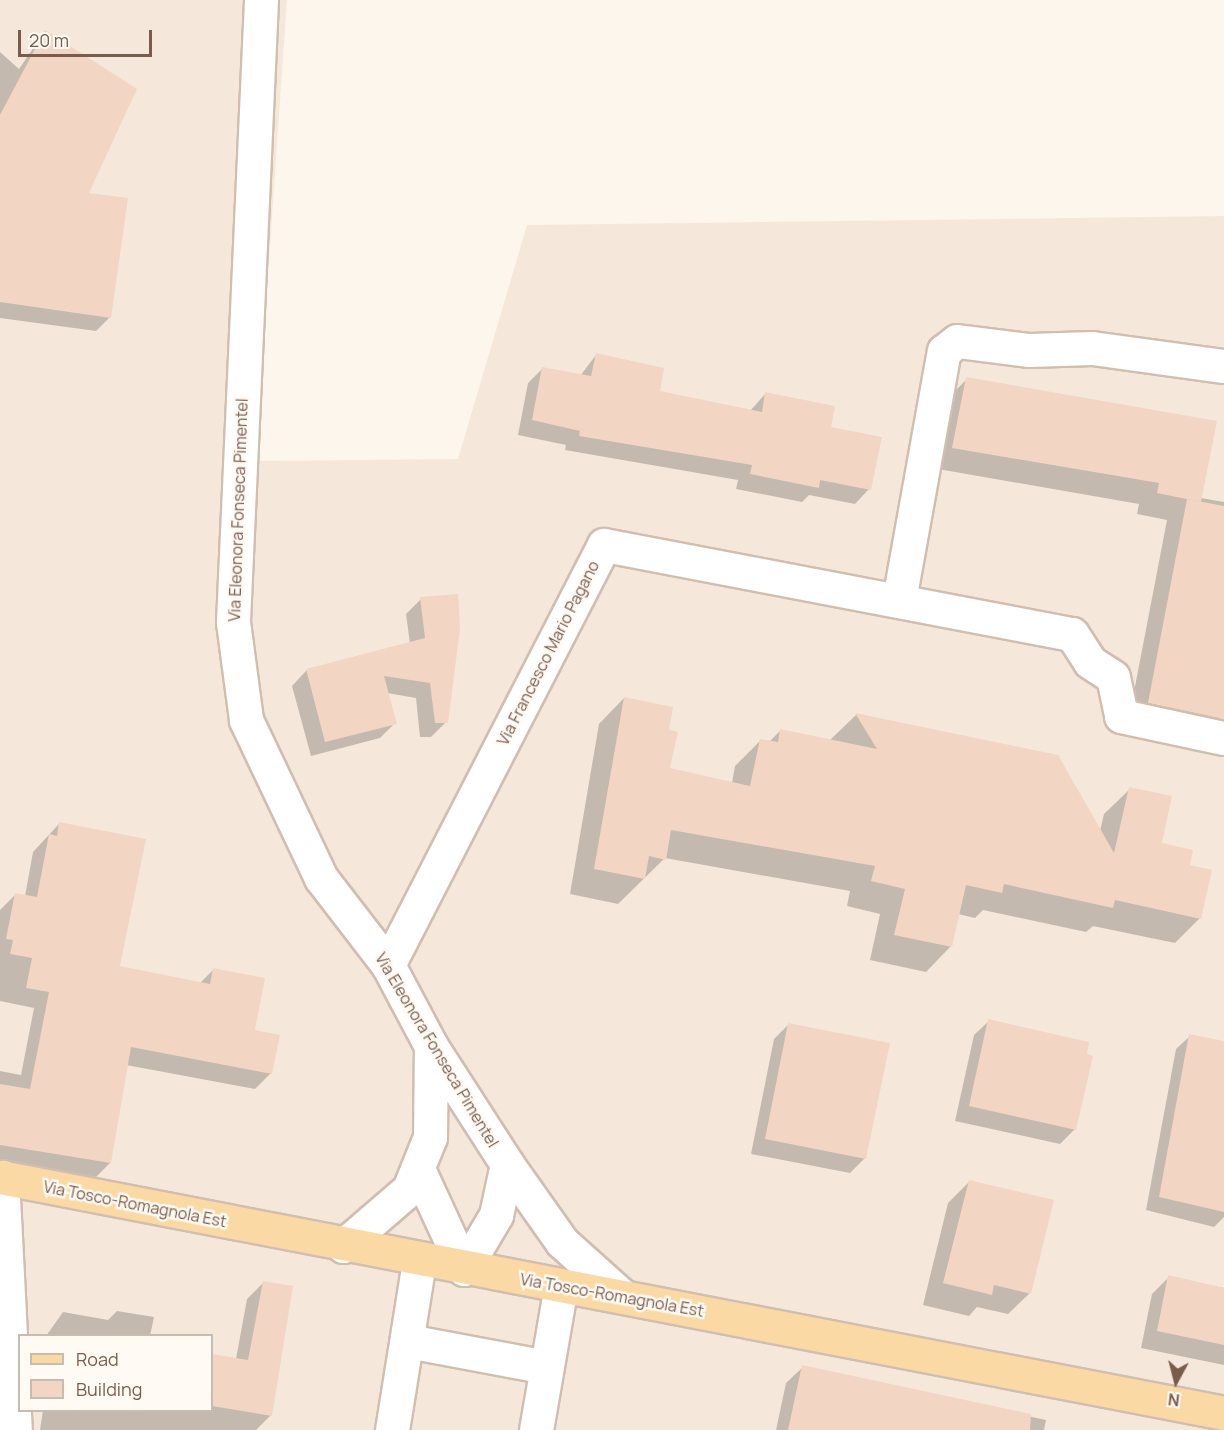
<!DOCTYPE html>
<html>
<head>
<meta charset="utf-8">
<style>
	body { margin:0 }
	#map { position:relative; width:1224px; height:1430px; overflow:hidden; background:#fdf6ec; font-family:Manrope,sans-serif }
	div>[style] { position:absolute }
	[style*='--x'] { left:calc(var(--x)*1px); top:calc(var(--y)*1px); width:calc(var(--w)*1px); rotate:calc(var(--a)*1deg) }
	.residential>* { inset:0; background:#f5e8da }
	.shadow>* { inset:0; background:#0003 }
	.building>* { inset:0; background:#f3d5c3 }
	.roads { filter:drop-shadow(2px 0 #d1beb0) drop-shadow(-2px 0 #d1beb0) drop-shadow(0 2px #d1beb0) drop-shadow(0 -2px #d1beb0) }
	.minor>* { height:33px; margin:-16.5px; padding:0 16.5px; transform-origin:16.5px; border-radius:16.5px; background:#fff }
	.major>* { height:33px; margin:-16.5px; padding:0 16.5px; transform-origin:16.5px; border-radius:16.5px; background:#fbd9a5 }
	span { translate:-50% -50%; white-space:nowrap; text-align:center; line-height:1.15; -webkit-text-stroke:5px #fffaf3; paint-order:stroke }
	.street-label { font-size:16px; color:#7a5c4d }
	.legend { position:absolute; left:18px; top:1334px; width:195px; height:78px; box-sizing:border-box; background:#fffaf3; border:2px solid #cabbb1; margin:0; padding:8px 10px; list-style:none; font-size:18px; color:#7a5c4d }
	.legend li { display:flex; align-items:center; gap:12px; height:30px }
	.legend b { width:30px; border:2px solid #cabbb1 }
	.north { position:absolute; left:1146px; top:1352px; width:60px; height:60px; -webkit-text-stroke:4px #fffaf3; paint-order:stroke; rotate:187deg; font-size:16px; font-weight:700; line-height:24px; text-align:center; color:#7a5c4d }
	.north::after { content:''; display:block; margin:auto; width:21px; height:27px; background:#7a5c4d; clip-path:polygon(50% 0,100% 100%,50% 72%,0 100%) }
	.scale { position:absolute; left:18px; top:30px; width:134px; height:27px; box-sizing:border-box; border:3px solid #7a5c4d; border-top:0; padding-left:8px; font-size:18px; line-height:21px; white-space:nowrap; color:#7a5c4d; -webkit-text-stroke:4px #fffaf3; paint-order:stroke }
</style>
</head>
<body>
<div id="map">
	<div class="residential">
		<i style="clip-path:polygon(evenodd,0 0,287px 0,255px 461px,458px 459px,527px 225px,1224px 216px,1224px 1430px,0 1430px,0 0,20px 1336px,212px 1336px,212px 1410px,20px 1410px,20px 1336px)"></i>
	</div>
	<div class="shadow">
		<i style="clip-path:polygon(45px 31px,86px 194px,110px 317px,96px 331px,0 318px,0 52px,19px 69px)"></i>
		<i style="clip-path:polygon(596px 355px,658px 392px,750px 411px,766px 393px,869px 489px,855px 504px,809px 495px,802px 502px,736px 489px,738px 480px,565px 450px,566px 445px,518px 435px,528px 383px,543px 368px,580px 376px)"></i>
		<i style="clip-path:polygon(967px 379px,1201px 498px,1224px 502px,1224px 703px,1221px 718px,1200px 739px,1128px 723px,1167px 520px,1137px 514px,1139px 504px,932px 468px,946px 400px)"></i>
		<i style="clip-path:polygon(421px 599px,446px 722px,431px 737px,420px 737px,416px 698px,387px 693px,395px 723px,380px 738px,311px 756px,292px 686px,306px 671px,410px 644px,406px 614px)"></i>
		<i style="clip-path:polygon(624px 698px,667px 731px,669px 769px,732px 783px,735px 766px,761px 740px,769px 742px,781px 730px,830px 740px,856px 715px,1057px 757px,1100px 831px,1104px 814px,1130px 789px,1160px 844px,1188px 866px,1200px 918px,1175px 943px,1093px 926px,1086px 932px,983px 910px,975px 918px,958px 914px,951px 946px,926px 972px,870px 960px,880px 914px,847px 906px,850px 891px,665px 858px,618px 904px,570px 894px,599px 724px)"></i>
		<i style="clip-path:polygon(59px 824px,118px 967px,200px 983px,214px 969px,253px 1031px,271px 1073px,255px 1089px,126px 1065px,110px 1163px,94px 1179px,0 1161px,0 1071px,21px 1075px,34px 1008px,0 1001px,0 910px,16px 894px,25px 896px,33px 852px)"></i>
		<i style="clip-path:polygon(989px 1021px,1075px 1129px,1060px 1144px,955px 1121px,974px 1035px)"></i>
		<i style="clip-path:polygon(789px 1024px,865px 1158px,850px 1173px,751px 1154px,774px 1039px)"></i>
		<i style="clip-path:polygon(1190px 1036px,1224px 1043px,1224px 1217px,1214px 1227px,1146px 1210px,1176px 1049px)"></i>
		<i style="clip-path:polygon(970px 1181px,1030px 1293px,1008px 1314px,977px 1307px,969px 1316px,923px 1305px,948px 1203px)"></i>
		<i style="clip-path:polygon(1169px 1277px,1224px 1288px,1224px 1365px,1141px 1348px,1152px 1294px)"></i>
		<i style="clip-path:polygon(263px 1283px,271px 1415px,256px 1430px,40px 1430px,43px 1410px,212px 1410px,212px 1355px,236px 1359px,247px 1299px)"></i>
		<i style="clip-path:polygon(117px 1311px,154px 1317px,150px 1336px,46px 1336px,63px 1312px,108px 1320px)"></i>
		<i style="clip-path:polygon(803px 1367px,1046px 1420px,1044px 1430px,776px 1430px,786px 1383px)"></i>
	</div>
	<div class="building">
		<i style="clip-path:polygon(45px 30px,137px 89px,89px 193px,128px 198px,111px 318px,0 302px,0 115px)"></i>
		<i style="clip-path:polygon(596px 353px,664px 368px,660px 391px,762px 412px,765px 392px,835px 406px,831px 427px,882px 437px,871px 490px,820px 480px,819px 488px,750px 474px,752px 465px,579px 436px,580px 431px,532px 420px,542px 367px,591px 376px)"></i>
		<i style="clip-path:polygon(966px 377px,1217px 421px,1201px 502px,1157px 493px,1159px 483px,952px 448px)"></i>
		<i style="clip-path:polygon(1187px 499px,1224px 506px,1224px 719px,1148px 703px)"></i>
		<i style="clip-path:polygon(458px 594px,460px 629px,448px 723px,435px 723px,430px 683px,384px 676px,397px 724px,325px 742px,306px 669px,425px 638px,420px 597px)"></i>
		<i style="clip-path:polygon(624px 697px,673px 707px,669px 730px,678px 732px,670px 768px,750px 786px,760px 739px,778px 742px,780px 729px,877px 749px,855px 713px,1058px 755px,1114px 853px,1129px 787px,1172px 796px,1162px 843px,1193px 850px,1190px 865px,1212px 870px,1201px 919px,1115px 900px,1113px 908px,1004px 884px,1002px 893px,966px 885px,952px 947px,894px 935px,905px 889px,871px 881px,875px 866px,671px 830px,666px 860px,649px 856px,645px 879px,594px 869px)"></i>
		<i style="clip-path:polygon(59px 822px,146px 839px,120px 966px,210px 984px,213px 968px,265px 978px,255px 1030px,280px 1035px,272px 1074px,131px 1047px,111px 1163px,0 1145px,0 1084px,30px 1089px,49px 992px,26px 988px,32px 958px,10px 954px,13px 940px,6px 939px,15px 893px,37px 897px,49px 834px,57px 836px)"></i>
		<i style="clip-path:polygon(988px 1019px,1089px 1042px,1087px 1054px,1093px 1056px,1076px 1130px,969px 1106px)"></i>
		<i style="clip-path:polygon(788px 1023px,890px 1043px,866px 1159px,765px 1139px)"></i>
		<i style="clip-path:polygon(1189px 1034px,1224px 1041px,1224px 1212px,1159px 1197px)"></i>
		<i style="clip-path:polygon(969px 1180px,1054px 1200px,1031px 1294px,994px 1285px,992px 1295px,943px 1283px)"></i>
		<i style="clip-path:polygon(1168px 1275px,1224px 1288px,1224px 1345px,1157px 1331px)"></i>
		<i style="clip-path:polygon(263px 1281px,293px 1286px,272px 1416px,212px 1406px,212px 1354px,248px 1360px)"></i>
		<i style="clip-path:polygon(802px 1365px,1031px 1414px,1030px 1430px,788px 1430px)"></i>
	</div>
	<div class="roads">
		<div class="minor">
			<i style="--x:261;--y:0;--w:623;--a:92.58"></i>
			<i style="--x:233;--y:622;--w:99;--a:82.4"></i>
			<i style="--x:246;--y:720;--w:175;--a:64.6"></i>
			<i style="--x:321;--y:878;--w:110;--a:52.4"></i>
			<i style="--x:388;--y:965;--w:92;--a:62"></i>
			<i style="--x:431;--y:1046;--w:140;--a:57.2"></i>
			<i style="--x:507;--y:1164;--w:95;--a:54.8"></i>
			<i style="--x:562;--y:1242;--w:79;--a:41.9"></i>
			<i style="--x:899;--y:600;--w:253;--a:-79.8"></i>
			<i style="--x:944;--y:351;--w:16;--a:-38"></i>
			<i style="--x:957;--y:341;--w:73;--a:7.1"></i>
			<i style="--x:1029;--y:350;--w:63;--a:-1.8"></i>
			<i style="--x:1092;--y:348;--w:133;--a:7.8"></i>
			<i style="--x:388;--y:965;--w:472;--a:-62.8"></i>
			<i style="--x:604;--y:545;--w:476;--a:10.8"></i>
			<i style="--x:1072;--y:634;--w:33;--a:57"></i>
			<i style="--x:1090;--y:662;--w:27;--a:33"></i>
			<i style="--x:1113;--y:677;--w:40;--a:78"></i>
			<i style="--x:1121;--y:716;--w:105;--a:12.1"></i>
			<i style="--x:418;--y:1169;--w:110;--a:65.3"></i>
			<i style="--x:464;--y:1269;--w:63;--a:-59.3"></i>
			<i style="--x:496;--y:1215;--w:52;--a:-77.8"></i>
			<i style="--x:2;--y:1177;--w:253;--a:87.1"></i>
			<i style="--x:343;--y:1246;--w:87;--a:-40.8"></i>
			<i style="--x:409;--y:1189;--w:56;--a:-68"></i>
			<i style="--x:430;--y:1137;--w:91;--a:-89.4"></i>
			<i style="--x:408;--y:1341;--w:141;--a:10.6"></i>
			<i style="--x:392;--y:1430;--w:170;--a:-80.9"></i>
			<i style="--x:536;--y:1430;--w:146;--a:-80.2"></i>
		</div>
		<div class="major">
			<i style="--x:0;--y:1177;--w:1247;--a:10.91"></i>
		</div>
	</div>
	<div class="street-label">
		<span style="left:238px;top:510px;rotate:-88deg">Via Eleonora Fonseca Pimentel</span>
		<span style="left:548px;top:653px;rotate:-63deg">Via Francesco Mario Pagano</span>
		<span style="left:437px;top:1050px;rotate:59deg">Via Eleonora Fonseca Pimentel</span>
		<span style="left:135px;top:1204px;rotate:11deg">Via Tosco-Romagnola Est</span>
		<span style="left:612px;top:1295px;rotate:10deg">Via Tosco-Romagnola Est</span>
	</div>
	<ul class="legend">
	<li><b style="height:8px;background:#fbd9a5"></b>Road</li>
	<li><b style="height:16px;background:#f3d5c3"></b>Building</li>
	</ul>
	<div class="north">N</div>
	<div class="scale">20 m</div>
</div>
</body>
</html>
